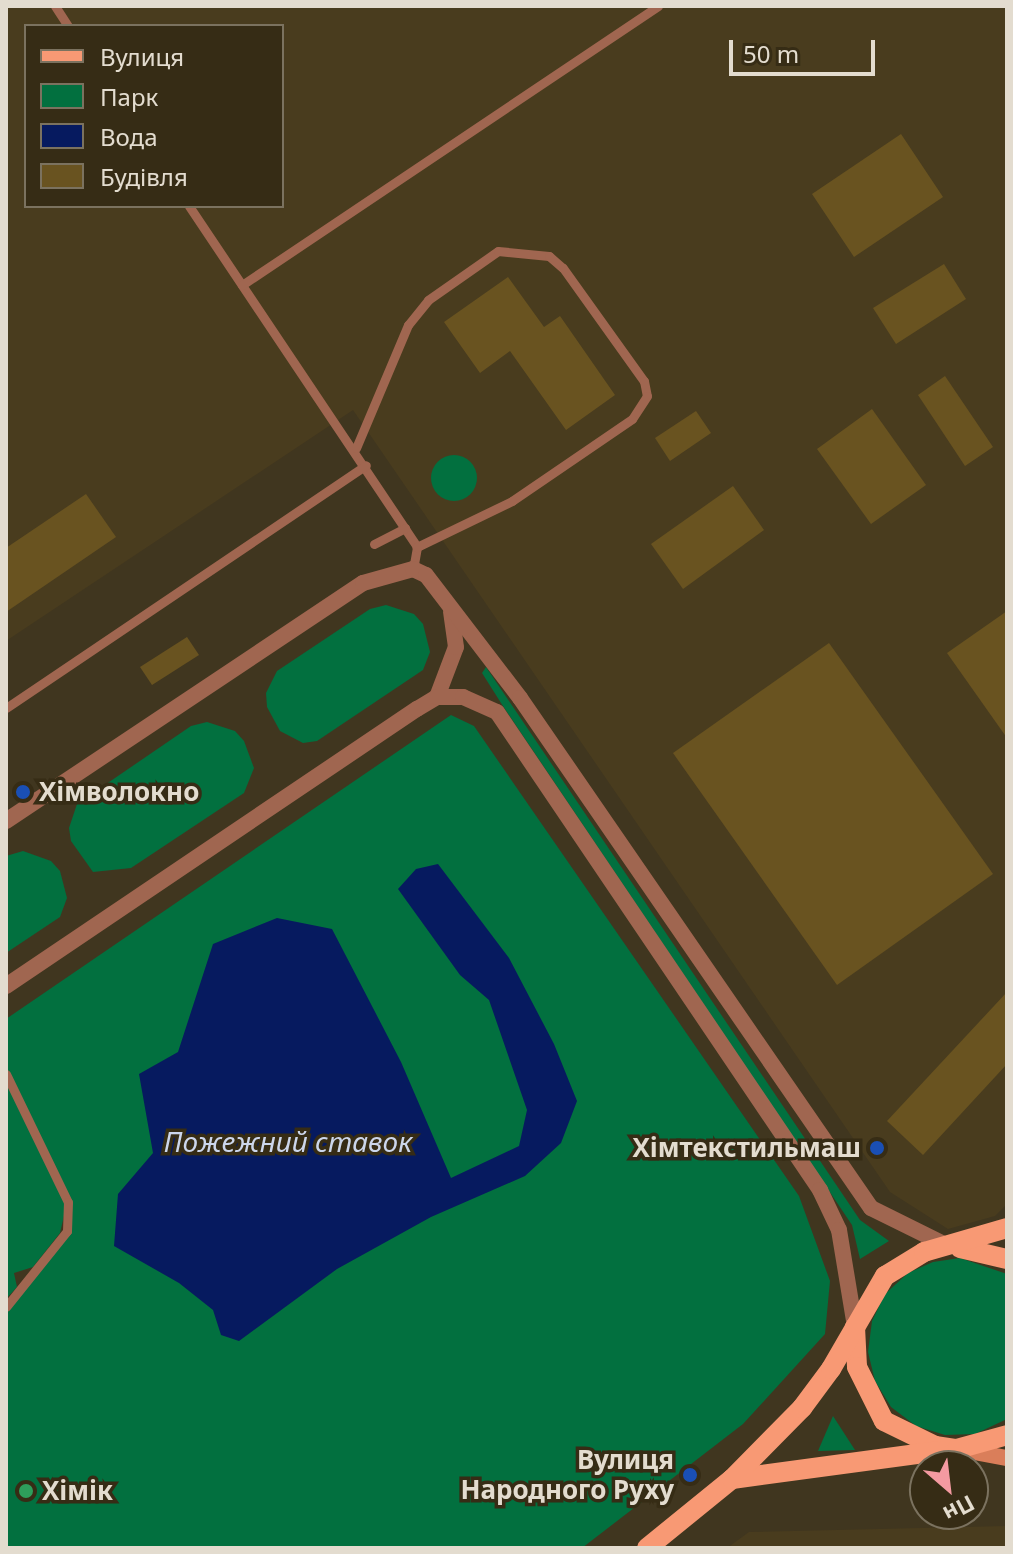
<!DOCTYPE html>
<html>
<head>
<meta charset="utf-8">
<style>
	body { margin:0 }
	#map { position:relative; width:1013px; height:1554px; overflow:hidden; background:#40361f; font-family:"Noto Sans",sans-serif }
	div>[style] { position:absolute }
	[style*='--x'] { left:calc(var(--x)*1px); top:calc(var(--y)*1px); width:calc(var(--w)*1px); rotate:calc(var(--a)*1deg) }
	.built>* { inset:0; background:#493c1e }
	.green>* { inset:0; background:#02703f }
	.round { border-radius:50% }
	.water>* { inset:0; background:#061a5f }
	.building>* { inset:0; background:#695320 }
	.service>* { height:9px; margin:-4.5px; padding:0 4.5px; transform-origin:4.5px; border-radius:4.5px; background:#a06650 }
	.minor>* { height:16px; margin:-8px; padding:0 8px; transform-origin:8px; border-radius:8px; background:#a06650 }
	.secondary>* { height:16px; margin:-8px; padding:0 8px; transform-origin:8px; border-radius:8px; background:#da7e5a }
	.primary>* { height:20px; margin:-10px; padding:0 10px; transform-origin:10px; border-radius:10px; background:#f89974 }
	.dots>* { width:22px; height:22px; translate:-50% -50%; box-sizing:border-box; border:4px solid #362c15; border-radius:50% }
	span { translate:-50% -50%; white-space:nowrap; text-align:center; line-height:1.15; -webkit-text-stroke:7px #362c15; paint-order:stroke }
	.poi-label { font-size:26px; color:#e3dccf; font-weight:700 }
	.left { translate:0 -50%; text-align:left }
	.right { translate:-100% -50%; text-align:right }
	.water-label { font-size:28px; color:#ccd6eb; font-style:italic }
	.frame { position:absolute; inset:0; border:8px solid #e3dccf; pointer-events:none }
	.legend { position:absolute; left:24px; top:24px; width:260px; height:184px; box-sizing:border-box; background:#362c15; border:2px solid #7b725f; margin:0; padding:10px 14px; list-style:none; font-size:24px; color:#e3dccf }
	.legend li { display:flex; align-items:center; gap:16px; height:40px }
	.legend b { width:40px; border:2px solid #7b725f }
	.north { position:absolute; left:909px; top:1450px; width:80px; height:80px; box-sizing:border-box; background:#362c15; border:2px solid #7b725f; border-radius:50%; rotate:152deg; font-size:22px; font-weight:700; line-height:32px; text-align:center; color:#e3dccf }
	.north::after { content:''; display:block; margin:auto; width:28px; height:36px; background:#f49aa1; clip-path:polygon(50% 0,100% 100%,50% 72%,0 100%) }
	.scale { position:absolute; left:729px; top:40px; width:146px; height:36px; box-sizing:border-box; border:4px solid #e3dccf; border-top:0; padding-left:10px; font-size:24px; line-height:28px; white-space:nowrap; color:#e3dccf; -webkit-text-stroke:6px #362c15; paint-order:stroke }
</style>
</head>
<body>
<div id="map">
	<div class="built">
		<i style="clip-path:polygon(evenodd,6px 6px,1007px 6px,1007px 1204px,995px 1216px,948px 1229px,890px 1192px,353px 410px,6px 641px,6px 6px,26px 26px,282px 26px,282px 206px,26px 206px,26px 26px)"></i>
		<i style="clip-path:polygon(1007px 1526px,1007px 1548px,727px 1548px,749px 1532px)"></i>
	</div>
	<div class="green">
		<i class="round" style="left:431px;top:455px;width:46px;height:46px"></i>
		<i style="clip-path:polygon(386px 605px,414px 614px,423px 624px,430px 652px,423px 670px,317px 741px,303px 743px,280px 731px,267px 707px,266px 693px,277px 671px,370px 609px)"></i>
		<i style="clip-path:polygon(486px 667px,860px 1220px,889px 1241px,860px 1259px,852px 1225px,501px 703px,482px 673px)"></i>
		<i style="clip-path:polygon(451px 715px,474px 726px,799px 1196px,830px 1281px,825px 1334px,743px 1424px,582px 1548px,6px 1548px,6px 1307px,67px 1231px,66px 1207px,60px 1233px,33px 1267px,14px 1273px,17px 1287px,6px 1299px,6px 1019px)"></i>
		<i style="clip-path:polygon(207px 722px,235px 731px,244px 741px,254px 768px,244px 793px,131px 868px,93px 872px,71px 841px,69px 828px,77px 804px,191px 726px)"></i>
		<i style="clip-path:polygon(23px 851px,51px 861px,60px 871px,67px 898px,60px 917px,6px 953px,6px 856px)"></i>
		<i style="clip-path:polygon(960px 1258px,1007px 1274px,1007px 1419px,975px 1434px,945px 1435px,916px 1426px,891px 1407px,875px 1381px,868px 1352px,872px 1321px,885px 1294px,908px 1273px,933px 1262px)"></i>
		<i style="clip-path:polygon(833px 1416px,855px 1450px,818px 1451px)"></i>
	</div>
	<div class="water">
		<i style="clip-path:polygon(438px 864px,509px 958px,554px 1044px,577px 1101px,561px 1143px,525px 1176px,431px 1217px,337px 1269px,239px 1341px,221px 1335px,213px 1310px,179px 1283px,114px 1246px,118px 1194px,153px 1153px,139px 1074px,178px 1052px,213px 944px,277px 918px,332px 929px,401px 1062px,451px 1178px,519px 1146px,527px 1110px,489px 1000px,460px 975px,398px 889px,416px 869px)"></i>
	</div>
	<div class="building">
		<i style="clip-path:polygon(901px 134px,943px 197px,854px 257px,812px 194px)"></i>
		<i style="clip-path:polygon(944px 264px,966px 299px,896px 344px,873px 308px)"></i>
		<i style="clip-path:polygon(508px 277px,544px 327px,560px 316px,615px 395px,566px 430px,510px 351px,480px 373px,444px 322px)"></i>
		<i style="clip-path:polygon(945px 376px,993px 447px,965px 466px,918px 395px)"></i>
		<i style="clip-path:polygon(872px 409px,926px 485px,871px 524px,817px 449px)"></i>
		<i style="clip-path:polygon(696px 411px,711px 433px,670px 461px,655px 438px)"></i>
		<i style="clip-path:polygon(733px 486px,764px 530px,683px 589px,651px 544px)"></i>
		<i style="clip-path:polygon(86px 494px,116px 537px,6px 612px,6px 548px)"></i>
		<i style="clip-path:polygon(1007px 611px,1007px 738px,947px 653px)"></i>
		<i style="clip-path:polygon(187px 637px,199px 655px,152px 685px,140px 667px)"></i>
		<i style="clip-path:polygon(829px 643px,993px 874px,837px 985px,673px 753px)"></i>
		<i style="clip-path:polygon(1007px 992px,1007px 1064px,923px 1155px,887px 1121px)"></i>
	</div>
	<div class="service">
		<i style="--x:55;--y:6;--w:24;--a:57"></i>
		<i style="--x:189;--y:206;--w:410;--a:56.2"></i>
		<i style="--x:417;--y:547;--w:22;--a:100"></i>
		<i style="--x:242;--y:285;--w:501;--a:-33.85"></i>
		<i style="--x:356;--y:448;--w:134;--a:-67.1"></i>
		<i style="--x:408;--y:325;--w:32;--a:-51"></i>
		<i style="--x:428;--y:300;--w:85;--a:-35"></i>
		<i style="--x:498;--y:251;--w:51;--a:5.6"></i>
		<i style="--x:549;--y:256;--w:18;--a:41"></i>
		<i style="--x:563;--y:268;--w:139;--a:54.4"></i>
		<i style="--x:644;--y:381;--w:15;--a:79"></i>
		<i style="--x:647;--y:396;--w:27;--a:123"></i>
		<i style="--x:632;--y:419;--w:145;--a:145.7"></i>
		<i style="--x:512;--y:501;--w:106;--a:154.2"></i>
		<i style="--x:374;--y:544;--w:35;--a:-27"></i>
		<i style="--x:6;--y:708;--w:434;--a:-34"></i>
		<i style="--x:6;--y:1074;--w:142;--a:64.2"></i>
		<i style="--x:68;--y:1202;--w:29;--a:92"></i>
		<i style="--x:67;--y:1231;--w:97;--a:128.8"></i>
	</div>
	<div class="minor">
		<i style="--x:437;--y:697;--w:53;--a:-69.2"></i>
		<i style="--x:456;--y:647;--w:36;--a:-98"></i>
		<i style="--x:6;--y:821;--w:429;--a:-33.7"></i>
		<i style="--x:363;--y:583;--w:52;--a:-15.6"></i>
		<i style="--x:413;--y:569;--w:14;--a:25"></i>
		<i style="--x:426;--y:575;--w:155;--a:52.6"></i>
		<i style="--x:520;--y:698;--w:619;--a:55.46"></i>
		<i style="--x:871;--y:1208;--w:86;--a:26.3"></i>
		<i style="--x:6;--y:986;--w:496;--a:-34"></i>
		<i style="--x:417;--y:709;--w:23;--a:-31"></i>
		<i style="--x:437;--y:697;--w:26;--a:0"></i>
		<i style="--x:463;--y:697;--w:37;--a:24"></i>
		<i style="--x:497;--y:712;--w:577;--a:55.95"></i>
		<i style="--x:820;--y:1190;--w:44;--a:64.6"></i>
		<i style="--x:839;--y:1230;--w:98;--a:80.6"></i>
	</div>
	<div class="secondary">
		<i style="--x:958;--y:1449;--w:50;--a:10.4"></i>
	</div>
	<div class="primary">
		<i style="--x:960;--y:1248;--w:48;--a:13.2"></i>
		<i style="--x:855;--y:1327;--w:40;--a:87.1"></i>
		<i style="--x:857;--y:1367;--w:60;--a:63.4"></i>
		<i style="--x:884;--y:1421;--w:57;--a:26.1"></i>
		<i style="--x:935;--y:1446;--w:22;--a:8"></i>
		<i style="--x:957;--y:1449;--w:52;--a:-15.6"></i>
		<i style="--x:732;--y:1479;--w:209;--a:-7.7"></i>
		<i style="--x:647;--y:1548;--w:109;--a:-39.1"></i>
		<i style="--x:732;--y:1479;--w:100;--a:-45.4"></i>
		<i style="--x:802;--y:1408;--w:49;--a:-53.4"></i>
		<i style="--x:831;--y:1369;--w:108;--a:-59.9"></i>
		<i style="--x:885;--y:1276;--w:46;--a:-31.6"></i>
		<i style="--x:924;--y:1252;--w:86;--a:-16.1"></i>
	</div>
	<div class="dots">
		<i style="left:23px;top:792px;background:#1a4fb4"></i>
		<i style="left:877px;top:1148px;background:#1a4fb4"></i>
		<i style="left:690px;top:1475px;background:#1a4fb4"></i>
		<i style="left:26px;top:1491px;background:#2e9e5b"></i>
	</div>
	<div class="poi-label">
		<span class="left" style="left:39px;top:792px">Хімволокно</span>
		<span class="right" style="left:861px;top:1148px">Хімтекстильмаш</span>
		<span class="right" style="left:674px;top:1475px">Вулиця<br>Народного Руху</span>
		<span class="left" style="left:42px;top:1491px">Хімік</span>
	</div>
	<div class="water-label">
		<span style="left:288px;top:1141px">Пожежний ставок</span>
	</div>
	<div class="frame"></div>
	<ul class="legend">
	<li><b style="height:10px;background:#f89974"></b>Вулиця</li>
	<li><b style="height:22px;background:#02703f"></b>Парк</li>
	<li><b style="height:22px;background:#061a5f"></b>Вода</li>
	<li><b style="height:22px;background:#695320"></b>Будівля</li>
	</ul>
	<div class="north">Пн</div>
	<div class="scale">50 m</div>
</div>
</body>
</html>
